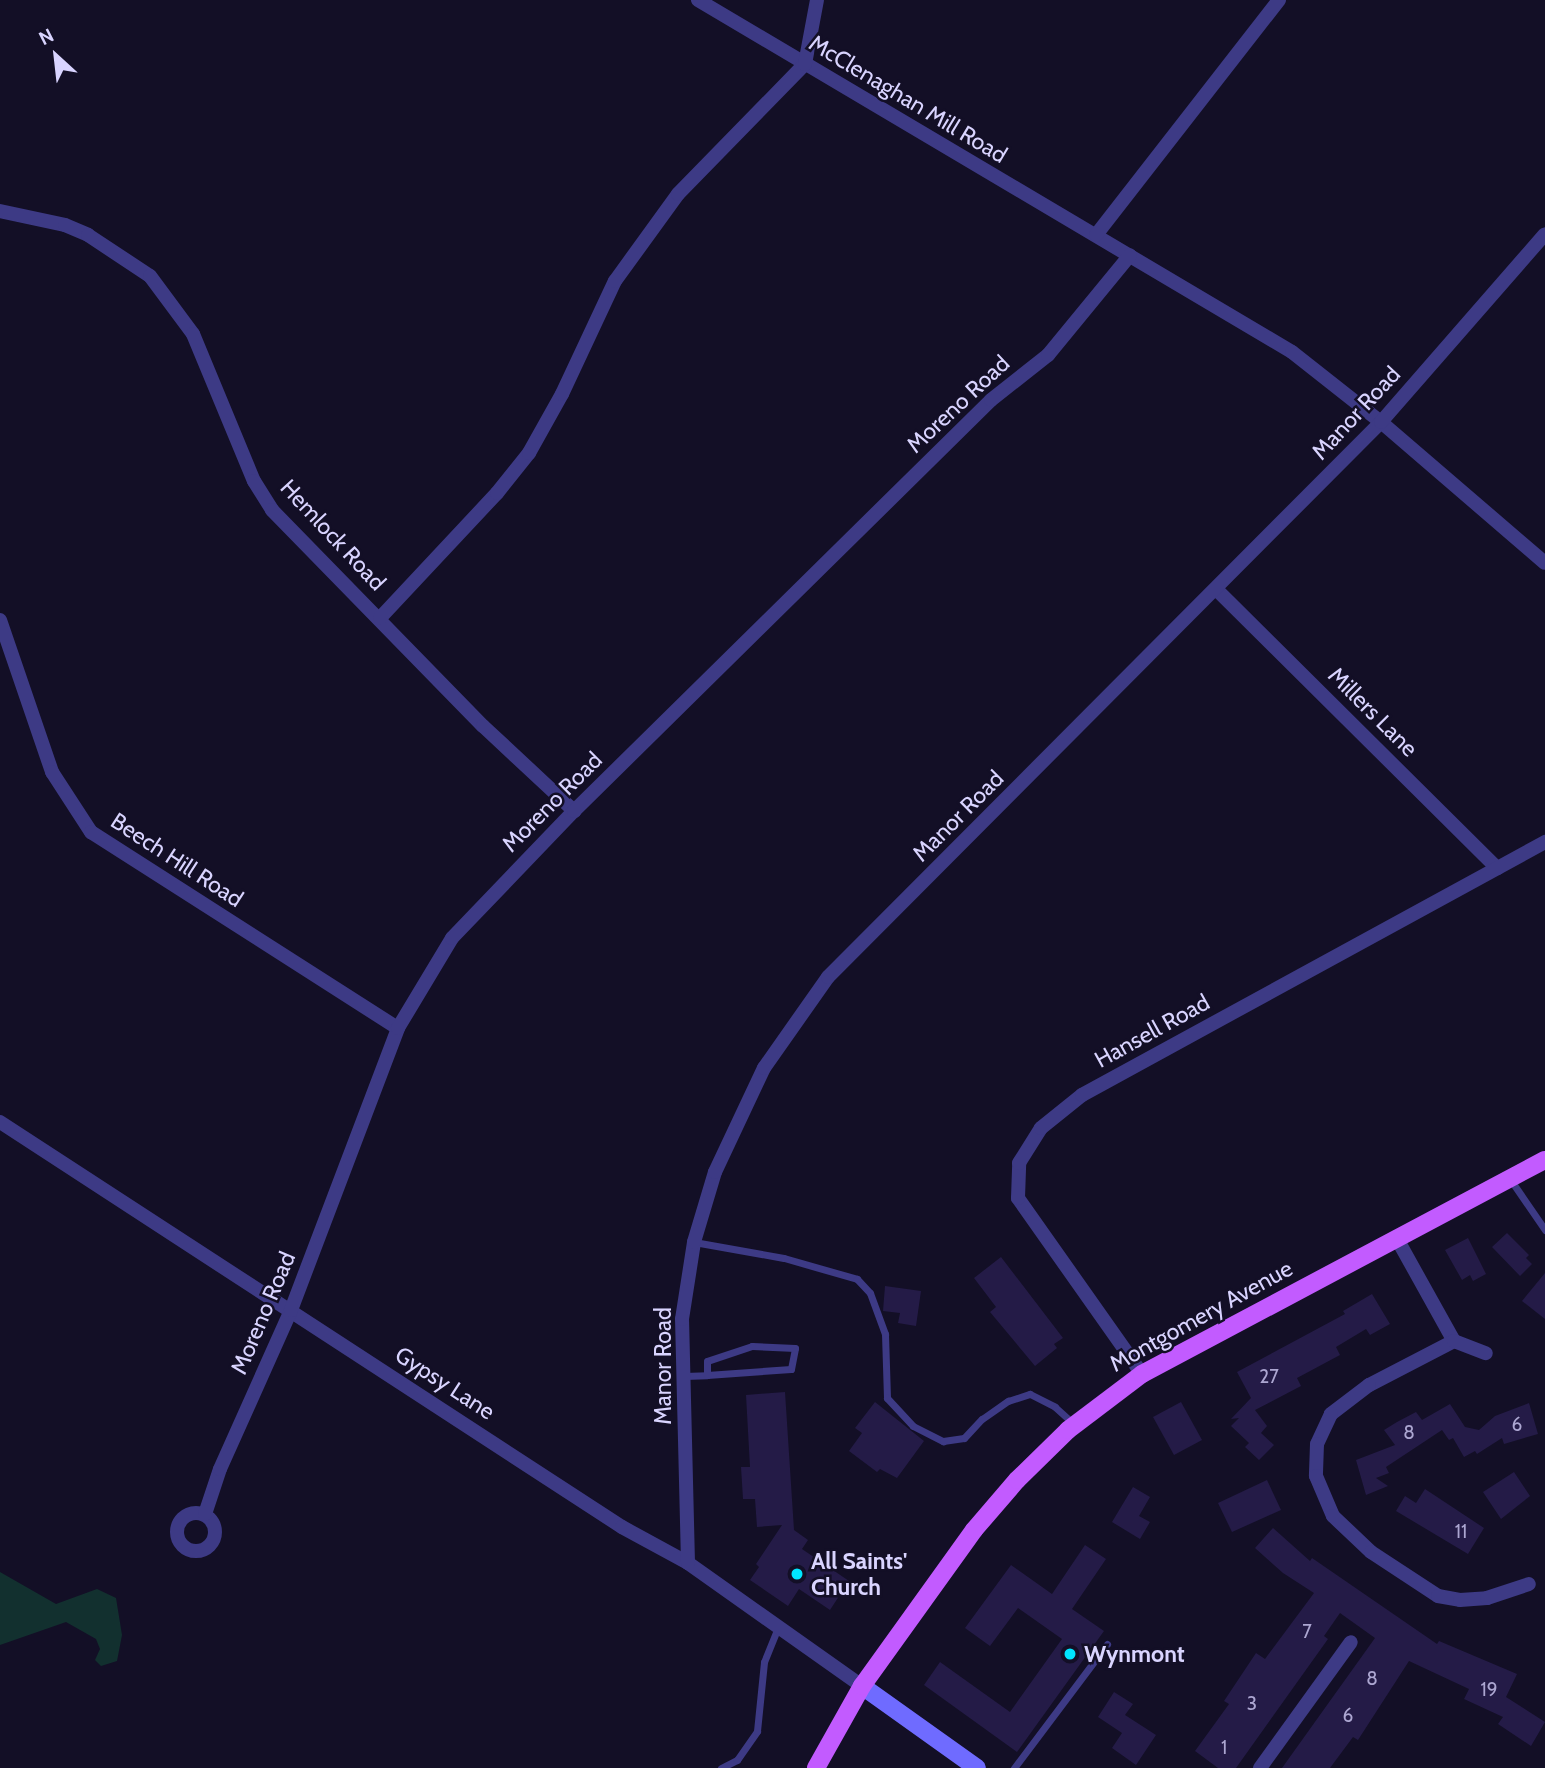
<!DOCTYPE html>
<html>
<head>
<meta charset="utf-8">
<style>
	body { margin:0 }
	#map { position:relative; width:1545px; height:1768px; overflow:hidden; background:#130f26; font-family:Cabin,sans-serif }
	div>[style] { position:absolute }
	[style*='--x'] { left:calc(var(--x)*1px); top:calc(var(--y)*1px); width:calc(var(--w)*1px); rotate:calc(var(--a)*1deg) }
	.green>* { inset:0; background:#12302f }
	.building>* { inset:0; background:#241b47 }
	.lane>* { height:7px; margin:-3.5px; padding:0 3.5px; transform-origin:3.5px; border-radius:3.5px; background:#3d3a85 }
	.street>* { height:14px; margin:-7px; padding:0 7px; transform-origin:7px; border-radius:7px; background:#3d3a85 }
	.street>.ring { margin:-7px; padding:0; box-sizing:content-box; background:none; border:14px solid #3d3a85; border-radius:50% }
	.secondary>* { height:18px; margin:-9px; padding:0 9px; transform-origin:9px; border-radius:9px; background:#6f6bff }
	.primary>* { height:18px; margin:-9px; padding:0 9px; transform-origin:9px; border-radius:9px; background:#c25bff }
	.dots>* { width:19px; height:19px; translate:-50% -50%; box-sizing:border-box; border:4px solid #130f26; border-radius:50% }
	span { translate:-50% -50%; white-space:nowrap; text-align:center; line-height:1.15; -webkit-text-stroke:5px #130f26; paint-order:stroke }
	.number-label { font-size:19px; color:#aca6d1 }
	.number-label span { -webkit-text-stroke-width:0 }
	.street-label { font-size:23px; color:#d9d4ff }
	.poi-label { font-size:23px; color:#d9d4ff; font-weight:700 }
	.left { translate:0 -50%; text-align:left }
	.north { position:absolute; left:21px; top:21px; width:70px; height:70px; -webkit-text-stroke:5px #130f26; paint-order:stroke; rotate:333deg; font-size:19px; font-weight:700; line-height:28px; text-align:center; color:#d9d4ff }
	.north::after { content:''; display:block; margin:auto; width:24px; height:32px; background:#d9d4ff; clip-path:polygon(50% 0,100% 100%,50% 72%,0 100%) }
</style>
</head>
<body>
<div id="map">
	<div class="green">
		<i style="clip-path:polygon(0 1572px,56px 1604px,97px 1589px,116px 1598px,122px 1635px,117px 1661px,101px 1666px,95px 1660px,100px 1649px,96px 1639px,66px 1622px,0 1645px)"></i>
	</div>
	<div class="building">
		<i style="clip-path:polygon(1507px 1233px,1529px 1255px,1526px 1258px,1532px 1264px,1520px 1276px,1492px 1247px)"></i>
		<i style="clip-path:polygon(1468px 1238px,1486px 1274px,1473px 1281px,1470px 1275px,1462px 1280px,1445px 1250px)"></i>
		<i style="clip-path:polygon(1001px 1257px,1063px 1338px,1054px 1344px,1057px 1348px,1035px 1366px,990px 1312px,996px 1307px,974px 1278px)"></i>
		<i style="clip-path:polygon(1545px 1273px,1545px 1319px,1522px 1301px)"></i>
		<i style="clip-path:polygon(885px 1286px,921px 1291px,916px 1326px,898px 1323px,900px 1313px,883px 1311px)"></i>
		<i style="clip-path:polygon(1372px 1294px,1390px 1324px,1370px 1335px,1366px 1329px,1336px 1347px,1340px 1355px,1297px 1378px,1301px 1386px,1255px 1410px,1267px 1426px,1261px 1433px,1274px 1445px,1259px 1460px,1245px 1447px,1249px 1443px,1231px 1426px,1239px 1418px,1231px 1419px,1251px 1398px,1237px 1372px,1345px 1314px,1343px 1311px)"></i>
		<i style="clip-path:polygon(785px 1392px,794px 1530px,808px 1540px,802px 1549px,849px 1581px,830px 1610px,799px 1589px,788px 1606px,750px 1580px,759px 1567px,756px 1564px,782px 1525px,757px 1527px,755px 1499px,743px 1499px,741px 1467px,750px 1467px,746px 1395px)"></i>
		<i style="clip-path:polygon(875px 1402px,924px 1441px,897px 1478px,880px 1469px,877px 1472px,849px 1451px,862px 1433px,855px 1428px)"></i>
		<i style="clip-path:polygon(1181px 1402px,1202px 1440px,1174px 1455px,1153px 1417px)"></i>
		<i style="clip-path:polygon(1529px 1403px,1538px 1434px,1504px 1444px,1502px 1438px,1477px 1454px,1475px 1451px,1464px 1457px,1453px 1438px,1449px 1440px,1442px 1430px,1386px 1467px,1389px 1473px,1376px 1478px,1388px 1486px,1366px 1495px,1356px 1460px,1395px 1445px,1384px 1430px,1397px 1422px,1416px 1412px,1422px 1420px,1450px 1404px,1465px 1427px,1479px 1430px,1495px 1416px)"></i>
		<i style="clip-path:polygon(1514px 1472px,1530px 1496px,1501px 1519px,1483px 1492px)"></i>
		<i style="clip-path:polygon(1267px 1480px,1281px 1510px,1232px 1532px,1218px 1503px)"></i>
		<i style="clip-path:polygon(1133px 1487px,1150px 1497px,1139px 1516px,1150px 1522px,1140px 1539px,1112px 1522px)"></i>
		<i style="clip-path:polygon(1425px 1489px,1484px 1528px,1468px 1554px,1396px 1511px,1405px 1496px,1416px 1503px)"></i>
		<i style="clip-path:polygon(1273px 1528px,1310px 1561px,1312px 1558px,1437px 1644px,1439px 1641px,1517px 1674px,1506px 1697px,1545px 1722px,1531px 1746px,1498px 1724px,1503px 1717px,1464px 1699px,1469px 1689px,1409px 1661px,1358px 1740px,1353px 1737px,1330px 1768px,1282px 1768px,1375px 1638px,1340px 1613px,1324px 1636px,1328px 1639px,1236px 1768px,1218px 1768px,1195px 1751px,1229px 1704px,1224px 1701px,1256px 1653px,1265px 1659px,1314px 1593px,1283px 1573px,1255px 1548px)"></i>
		<i style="clip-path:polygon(1085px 1545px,1106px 1559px,1072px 1609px,1104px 1631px,1017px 1752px,924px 1685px,940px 1662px,1010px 1712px,1062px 1639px,1018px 1608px,990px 1646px,965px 1628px,1011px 1565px,1052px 1594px)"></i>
		<i style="clip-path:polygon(1114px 1692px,1133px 1704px,1125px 1715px,1156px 1735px,1136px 1765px,1112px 1748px,1122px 1733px,1098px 1717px)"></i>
	</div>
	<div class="lane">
		<i style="--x:1510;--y:1179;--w:62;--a:55.5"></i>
		<i style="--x:694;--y:1242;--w:91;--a:10.1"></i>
		<i style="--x:784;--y:1258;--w:76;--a:16"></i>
		<i style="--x:857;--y:1279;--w:19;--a:47"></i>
		<i style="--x:870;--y:1293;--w:44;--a:69.9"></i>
		<i style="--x:885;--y:1334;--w:64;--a:88.2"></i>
		<i style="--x:887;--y:1398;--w:38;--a:47"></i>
		<i style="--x:913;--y:1426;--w:34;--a:27"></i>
		<i style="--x:943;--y:1441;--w:21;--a:-8"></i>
		<i style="--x:964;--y:1438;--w:26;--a:-47"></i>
		<i style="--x:982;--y:1419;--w:32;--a:-35"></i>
		<i style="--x:1008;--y:1401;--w:23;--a:-18"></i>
		<i style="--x:1030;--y:1394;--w:28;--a:27"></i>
		<i style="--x:1055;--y:1407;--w:25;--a:42"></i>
		<i style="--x:684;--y:1376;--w:23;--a:-2"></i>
		<i style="--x:707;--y:1375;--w:84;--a:-4.1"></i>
		<i style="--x:791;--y:1369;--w:21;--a:-79"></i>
		<i style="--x:795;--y:1348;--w:43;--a:-177.3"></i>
		<i style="--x:752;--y:1346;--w:47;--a:161.6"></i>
		<i style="--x:707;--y:1361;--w:14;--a:90"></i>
		<i style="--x:721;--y:1768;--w:18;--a:-27"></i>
		<i style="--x:737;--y:1760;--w:35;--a:-55"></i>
		<i style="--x:757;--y:1731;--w:69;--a:-84.2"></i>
		<i style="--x:764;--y:1662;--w:35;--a:-68"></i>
		<i style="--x:1014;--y:1768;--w:155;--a:-53.1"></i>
	</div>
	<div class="street">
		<i style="--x:698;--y:0;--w:690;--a:30.65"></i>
		<i style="--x:1292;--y:352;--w:113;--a:38.2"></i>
		<i style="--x:1381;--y:422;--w:216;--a:40.7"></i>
		<i style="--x:0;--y:211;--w:66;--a:12.2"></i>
		<i style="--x:65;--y:225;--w:25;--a:23"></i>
		<i style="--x:88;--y:235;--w:74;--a:33.5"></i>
		<i style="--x:150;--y:276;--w:72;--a:53.4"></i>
		<i style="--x:193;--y:334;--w:159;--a:67.5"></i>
		<i style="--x:254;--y:481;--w:34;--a:58"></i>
		<i style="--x:272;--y:510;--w:302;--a:45.7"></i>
		<i style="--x:483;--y:726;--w:125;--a:43"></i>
		<i style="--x:1096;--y:235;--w:298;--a:-52.1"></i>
		<i style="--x:1217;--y:590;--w:395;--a:44.8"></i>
		<i style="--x:380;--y:618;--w:171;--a:-46.9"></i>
		<i style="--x:497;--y:493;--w:51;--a:-51.3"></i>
		<i style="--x:529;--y:453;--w:68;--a:-60.8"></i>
		<i style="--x:562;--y:394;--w:125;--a:-64.9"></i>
		<i style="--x:615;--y:281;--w:107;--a:-54.1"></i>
		<i style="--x:678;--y:194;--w:182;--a:-45.7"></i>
		<i style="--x:805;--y:64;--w:65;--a:-79.4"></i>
		<i style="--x:0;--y:620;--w:161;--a:71.1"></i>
		<i style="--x:52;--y:772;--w:72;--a:57"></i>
		<i style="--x:91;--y:832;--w:364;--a:32.6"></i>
		<i style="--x:0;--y:1122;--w:742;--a:33.07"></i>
		<i style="--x:622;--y:1527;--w:75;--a:28.6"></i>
		<i style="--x:688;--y:1563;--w:213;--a:35.3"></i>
		<i style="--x:1396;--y:1237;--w:119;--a:60.9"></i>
		<i style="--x:1454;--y:1341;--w:96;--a:152.6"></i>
		<i style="--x:1369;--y:1385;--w:48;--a:142.7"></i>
		<i style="--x:1331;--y:1414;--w:33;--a:115"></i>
		<i style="--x:1317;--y:1444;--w:32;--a:92"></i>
		<i style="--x:1316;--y:1476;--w:43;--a:67"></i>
		<i style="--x:1333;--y:1516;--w:52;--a:43.5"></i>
		<i style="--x:1371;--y:1552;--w:80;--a:33.3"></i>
		<i style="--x:1438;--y:1596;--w:22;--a:10"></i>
		<i style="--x:1460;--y:1600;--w:27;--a:-4"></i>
		<i style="--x:1487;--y:1598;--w:44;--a:-18.4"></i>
		<i style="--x:1454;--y:1341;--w:34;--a:21"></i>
		<i style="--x:1142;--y:1374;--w:215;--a:-125.2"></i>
		<i style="--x:1018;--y:1198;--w:35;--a:-88"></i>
		<i style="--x:1019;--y:1163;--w:41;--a:-57.8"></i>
		<i style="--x:1041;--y:1128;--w:53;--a:-38.8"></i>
		<i style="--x:1082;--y:1095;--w:528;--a:-28.65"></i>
		<i class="ring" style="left:177px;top:1513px;width:24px;height:24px"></i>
		<i style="--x:205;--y:1514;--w:47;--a:-71.6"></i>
		<i style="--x:220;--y:1469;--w:174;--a:-65.9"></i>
		<i style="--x:291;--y:1310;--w:302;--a:-69.2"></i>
		<i style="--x:398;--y:1028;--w:105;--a:-59"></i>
		<i style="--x:452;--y:938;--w:176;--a:-46.2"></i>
		<i style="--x:574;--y:811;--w:585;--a:-44.58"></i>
		<i style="--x:991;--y:400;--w:73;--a:-38.3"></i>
		<i style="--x:1048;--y:355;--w:129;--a:-50.6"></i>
		<i style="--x:688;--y:1563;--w:244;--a:-91.4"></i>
		<i style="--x:682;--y:1319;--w:78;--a:-81.1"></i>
		<i style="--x:694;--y:1242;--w:73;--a:-73.3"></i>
		<i style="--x:715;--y:1172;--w:115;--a:-64.8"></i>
		<i style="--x:764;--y:1068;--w:111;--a:-54.9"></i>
		<i style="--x:828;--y:977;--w:783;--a:-45.1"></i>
		<i style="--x:1381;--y:422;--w:249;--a:-48.9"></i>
		<i style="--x:1260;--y:1768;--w:155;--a:-54.2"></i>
	</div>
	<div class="secondary">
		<i style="--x:862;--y:1686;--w:141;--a:35.5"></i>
	</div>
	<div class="primary">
		<i style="--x:816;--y:1768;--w:94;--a:-60.7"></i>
		<i style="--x:862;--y:1686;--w:192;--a:-54.3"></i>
		<i style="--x:974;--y:1530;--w:66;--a:-49.3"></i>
		<i style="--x:1017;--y:1480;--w:71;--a:-44.4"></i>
		<i style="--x:1068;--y:1430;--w:93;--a:-37.1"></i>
		<i style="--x:1142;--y:1374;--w:456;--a:-28"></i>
	</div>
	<div class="dots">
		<i style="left:797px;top:1574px;background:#00e5ff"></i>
		<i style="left:1070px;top:1654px;background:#00e5ff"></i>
	</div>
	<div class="number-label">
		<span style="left:1269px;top:1377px">27</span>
		<span style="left:1517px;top:1425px">6</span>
		<span style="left:1409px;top:1433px">8</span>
		<span style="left:1461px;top:1532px">11</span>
		<span style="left:1307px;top:1632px">7</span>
		<span style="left:1372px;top:1679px">8</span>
		<span style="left:1489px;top:1690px">19</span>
		<span style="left:1252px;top:1704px">3</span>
		<span style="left:1348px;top:1716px">6</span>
		<span style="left:1224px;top:1748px">1</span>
	</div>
	<div class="street-label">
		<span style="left:908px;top:99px;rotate:31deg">McClenaghan Mill Road</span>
		<span style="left:958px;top:404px;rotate:-43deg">Moreno Road</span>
		<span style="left:1356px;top:413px;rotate:-47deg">Manor Road</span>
		<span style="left:333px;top:535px;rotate:47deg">Hemlock Road</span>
		<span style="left:1373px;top:712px;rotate:45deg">Millers Lane</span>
		<span style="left:552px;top:802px;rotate:-45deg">Moreno Road</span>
		<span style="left:958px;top:816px;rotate:-45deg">Manor Road</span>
		<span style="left:177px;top:860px;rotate:33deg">Beech Hill Road</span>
		<span style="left:1152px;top:1031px;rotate:-29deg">Hansell Road</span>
		<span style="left:263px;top:1313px;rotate:-67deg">Moreno Road</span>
		<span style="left:1201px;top:1316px;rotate:-29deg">Montgomery Avenue</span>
		<span style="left:663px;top:1366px;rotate:-90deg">Manor Road</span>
		<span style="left:445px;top:1383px;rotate:33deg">Gypsy Lane</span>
	</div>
	<div class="poi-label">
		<span class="left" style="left:811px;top:1574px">All Saints'<br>Church</span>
		<span class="left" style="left:1084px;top:1654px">Wynmont</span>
	</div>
	<div class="north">N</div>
</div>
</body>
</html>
